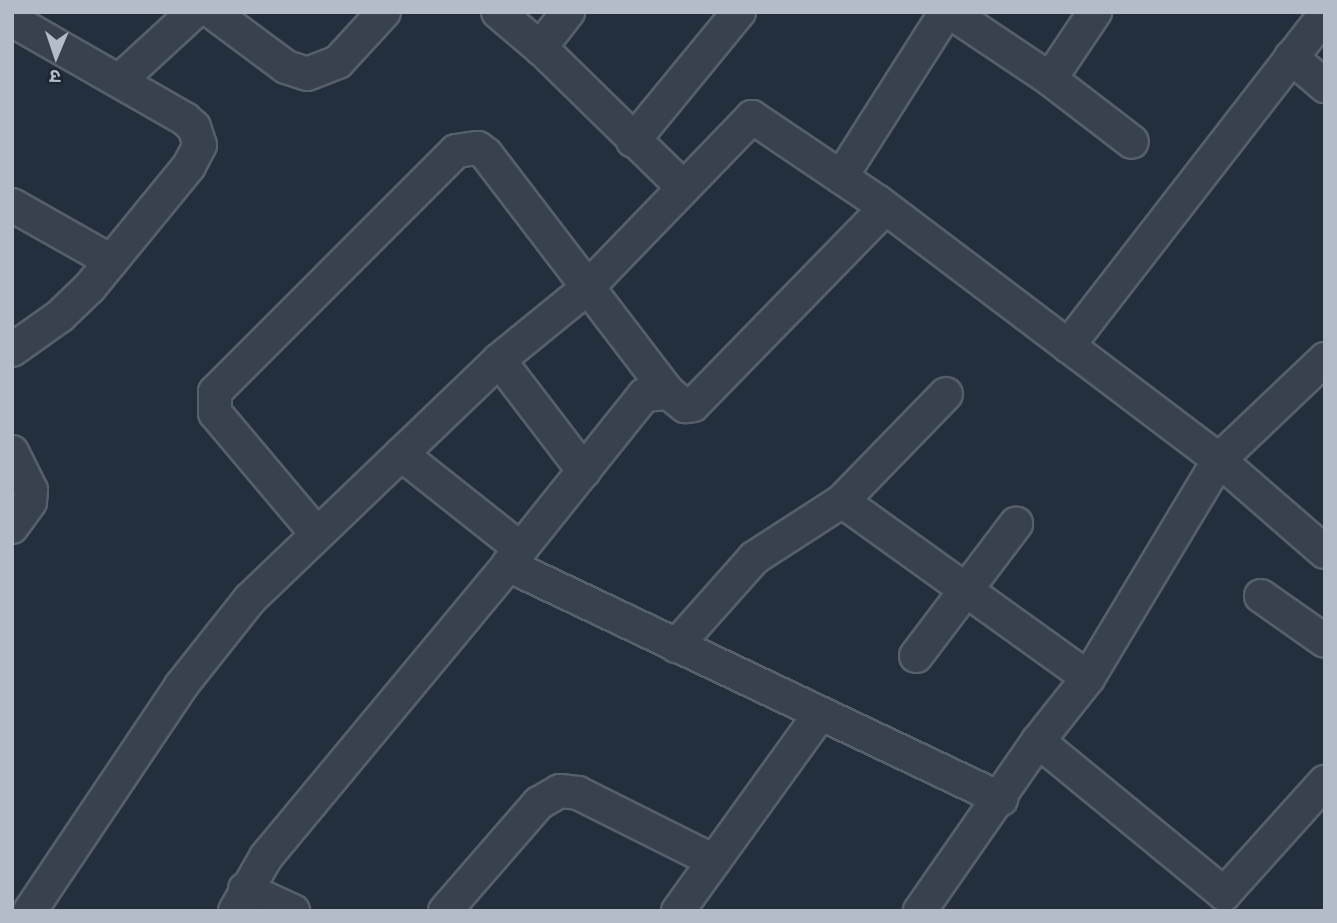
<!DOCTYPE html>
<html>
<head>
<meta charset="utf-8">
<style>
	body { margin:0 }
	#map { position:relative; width:1337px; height:923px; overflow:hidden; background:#242f3e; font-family:"IBM Plex Sans","Noto Sans Devanagari",sans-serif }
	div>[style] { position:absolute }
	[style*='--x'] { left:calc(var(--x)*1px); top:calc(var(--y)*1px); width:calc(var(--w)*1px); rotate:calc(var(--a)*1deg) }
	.roads { filter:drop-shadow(2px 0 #565f6c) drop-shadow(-2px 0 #565f6c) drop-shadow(0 2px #565f6c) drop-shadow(0 -2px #565f6c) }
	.minor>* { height:32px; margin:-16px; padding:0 16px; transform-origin:16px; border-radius:16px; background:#38414e }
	span { translate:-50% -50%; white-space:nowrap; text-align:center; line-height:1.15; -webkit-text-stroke:5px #1d2633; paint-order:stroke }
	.frame { position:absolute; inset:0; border:14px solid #b4bcc9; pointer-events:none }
	.north { position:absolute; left:21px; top:21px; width:70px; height:70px; -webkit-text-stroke:5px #1d2633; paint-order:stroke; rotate:182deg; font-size:19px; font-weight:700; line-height:28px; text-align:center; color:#b4bcc9 }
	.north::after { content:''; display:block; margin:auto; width:24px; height:32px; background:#b4bcc9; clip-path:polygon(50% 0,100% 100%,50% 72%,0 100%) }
</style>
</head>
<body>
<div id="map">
	<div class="roads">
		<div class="minor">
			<i style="--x:212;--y:12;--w:92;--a:36.6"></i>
			<i style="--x:286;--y:67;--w:22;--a:18"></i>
			<i style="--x:307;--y:74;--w:33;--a:-21"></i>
			<i style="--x:338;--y:62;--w:68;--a:-47.4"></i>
			<i style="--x:498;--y:12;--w:62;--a:40.4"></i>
			<i style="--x:545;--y:52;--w:193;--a:44.4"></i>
			<i style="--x:950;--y:12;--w:120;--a:33.8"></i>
			<i style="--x:1050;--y:79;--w:81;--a:-56.1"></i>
			<i style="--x:12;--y:20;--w:199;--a:29.8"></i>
			<i style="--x:185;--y:119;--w:12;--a:42"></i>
			<i style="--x:194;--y:127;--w:19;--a:72"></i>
			<i style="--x:200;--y:145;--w:24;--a:118"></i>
			<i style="--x:189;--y:166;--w:158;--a:129.3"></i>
			<i style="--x:89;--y:288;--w:40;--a:136"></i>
			<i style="--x:60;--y:316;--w:59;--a:144.7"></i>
			<i style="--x:540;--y:48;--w:46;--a:-52.1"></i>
			<i style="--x:1291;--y:57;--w:45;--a:40.5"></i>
			<i style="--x:1050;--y:79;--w:103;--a:37.5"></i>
			<i style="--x:120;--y:80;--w:100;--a:-42.6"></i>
			<i style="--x:633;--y:141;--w:167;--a:-50.6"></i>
			<i style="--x:841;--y:177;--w:196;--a:-57.5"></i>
			<i style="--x:12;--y:205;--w:114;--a:29.5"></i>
			<i style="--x:1068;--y:346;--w:419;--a:-52.2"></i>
			<i style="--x:1325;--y:359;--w:146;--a:136.4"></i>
			<i style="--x:1219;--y:460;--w:140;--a:41"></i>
			<i style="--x:499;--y:360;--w:140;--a:52.6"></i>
			<i style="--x:12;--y:452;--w:42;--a:63.4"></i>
			<i style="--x:31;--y:490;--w:12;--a:95"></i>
			<i style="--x:30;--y:502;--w:31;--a:126"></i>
			<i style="--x:401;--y:454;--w:153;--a:38.4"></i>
			<i style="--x:842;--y:501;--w:149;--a:-45.8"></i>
			<i style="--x:317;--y:534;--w:158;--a:-130.1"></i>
			<i style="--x:215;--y:413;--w:21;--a:-90"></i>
			<i style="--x:215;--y:392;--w:341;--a:-45"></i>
			<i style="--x:456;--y:151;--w:22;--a:-8"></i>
			<i style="--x:478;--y:148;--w:10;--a:37"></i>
			<i style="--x:486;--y:154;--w:301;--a:52.6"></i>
			<i style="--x:508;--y:565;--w:218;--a:-51.3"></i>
			<i style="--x:644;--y:395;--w:25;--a:-5"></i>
			<i style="--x:669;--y:393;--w:21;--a:39"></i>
			<i style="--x:685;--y:406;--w:8;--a:-7"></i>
			<i style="--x:693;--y:405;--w:275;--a:-45.7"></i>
			<i style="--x:1261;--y:596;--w:78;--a:35.1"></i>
			<i style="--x:676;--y:646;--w:118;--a:-48.4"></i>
			<i style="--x:754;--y:558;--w:105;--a:-32.9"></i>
			<i style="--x:842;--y:501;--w:303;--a:35.7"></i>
			<i style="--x:916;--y:656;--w:166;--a:-52.9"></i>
			<i style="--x:1038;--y:741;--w:241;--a:39.4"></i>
			<i style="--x:1224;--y:894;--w:151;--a:-48"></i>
			<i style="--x:245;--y:889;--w:53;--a:24.6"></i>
			<i style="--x:30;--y:911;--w:271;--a:-56.1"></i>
			<i style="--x:181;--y:686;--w:111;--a:-51.6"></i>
			<i style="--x:250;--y:599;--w:345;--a:-43.8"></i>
			<i style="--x:499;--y:360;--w:112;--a:-39.2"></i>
			<i style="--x:586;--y:289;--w:239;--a:-46"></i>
			<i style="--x:752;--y:117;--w:152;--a:34"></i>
			<i style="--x:878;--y:202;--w:428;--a:37.1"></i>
			<i style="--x:1219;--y:460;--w:254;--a:121"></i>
			<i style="--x:1088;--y:678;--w:80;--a:128.4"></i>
			<i style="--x:1038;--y:741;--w:207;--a:124.8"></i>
			<i style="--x:235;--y:911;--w:62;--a:-60.1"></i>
			<i style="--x:266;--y:857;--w:379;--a:-50.3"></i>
			<i style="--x:508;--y:565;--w:546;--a:25.39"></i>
			<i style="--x:445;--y:911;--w:143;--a:-49"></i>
			<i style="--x:539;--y:803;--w:24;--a:-30"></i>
			<i style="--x:560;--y:791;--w:18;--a:6"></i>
			<i style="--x:578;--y:793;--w:152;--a:26.6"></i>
			<i style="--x:678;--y:911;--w:243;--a:-54.2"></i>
		</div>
	</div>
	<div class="frame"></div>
	<div class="north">उ</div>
</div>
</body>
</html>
